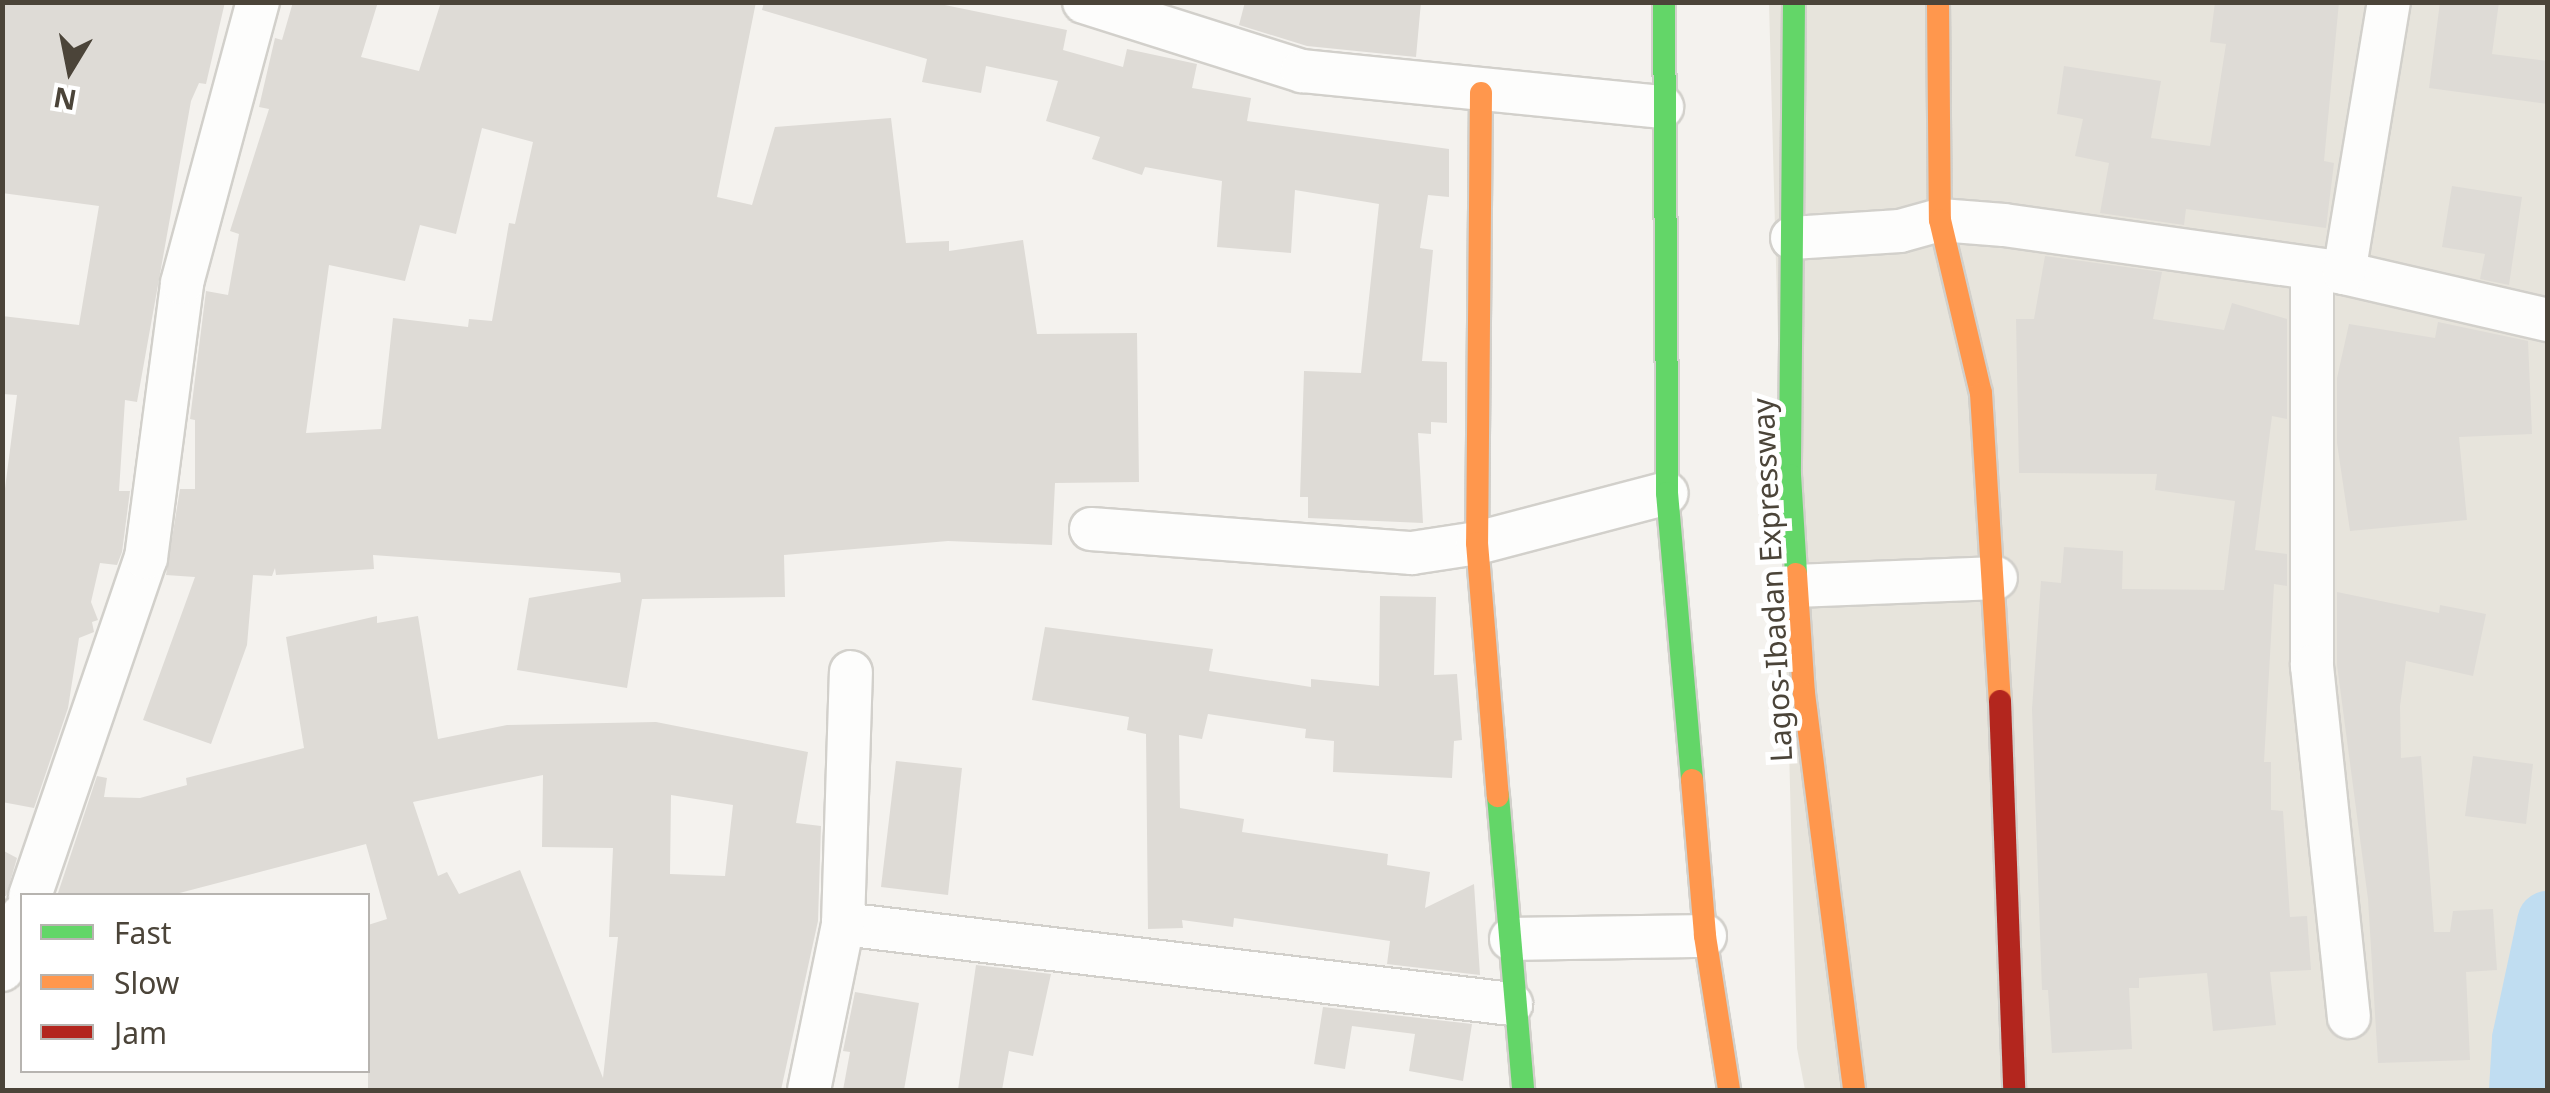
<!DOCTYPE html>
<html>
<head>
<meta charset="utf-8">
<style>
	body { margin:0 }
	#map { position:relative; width:2550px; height:1093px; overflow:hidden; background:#f4f2ee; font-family:"Noto Sans",sans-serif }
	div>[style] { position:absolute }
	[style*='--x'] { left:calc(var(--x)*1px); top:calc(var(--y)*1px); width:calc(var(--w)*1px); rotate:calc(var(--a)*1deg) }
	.residential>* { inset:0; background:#e7e4dc }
	.river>* { height:62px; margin:-31px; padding:0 31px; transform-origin:31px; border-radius:31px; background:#c0ddf1 }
	.building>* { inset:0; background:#dedbd6 }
	.roads { filter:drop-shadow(2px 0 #d2d0cb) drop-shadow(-2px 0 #d2d0cb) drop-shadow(0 2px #d2d0cb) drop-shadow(0 -2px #d2d0cb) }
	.street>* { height:42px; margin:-21px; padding:0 21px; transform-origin:21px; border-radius:21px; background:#fdfdfc }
	.fast>* { height:22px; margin:-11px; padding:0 11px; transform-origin:11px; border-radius:11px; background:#63d668 }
	.slow>* { height:22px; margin:-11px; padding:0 11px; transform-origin:11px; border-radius:11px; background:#ff974d }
	.jam>* { height:22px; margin:-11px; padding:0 11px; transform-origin:11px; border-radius:11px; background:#b3261e }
	span { translate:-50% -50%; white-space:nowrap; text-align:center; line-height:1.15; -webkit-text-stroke:10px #fff; paint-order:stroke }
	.street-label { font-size:30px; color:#4b4439 }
	.frame { position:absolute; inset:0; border:5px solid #4b4439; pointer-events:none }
	.legend { position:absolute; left:20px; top:893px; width:350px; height:180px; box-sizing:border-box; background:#fff; border:2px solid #b7b4b0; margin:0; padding:12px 18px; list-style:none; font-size:30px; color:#4b4439 }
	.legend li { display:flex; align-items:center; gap:20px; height:50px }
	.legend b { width:50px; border:2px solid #b7b4b0 }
	.north { position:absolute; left:20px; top:20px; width:100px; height:100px; -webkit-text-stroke:8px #fff; paint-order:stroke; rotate:190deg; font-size:28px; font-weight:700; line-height:40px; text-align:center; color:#4b4439 }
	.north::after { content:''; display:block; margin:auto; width:35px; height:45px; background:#4b4439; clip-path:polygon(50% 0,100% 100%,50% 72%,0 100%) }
</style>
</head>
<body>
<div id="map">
	<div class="residential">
		<i style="clip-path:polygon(1769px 3px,2547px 3px,2547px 1090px,1805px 1090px,1797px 1048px)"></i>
	</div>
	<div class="river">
		<i style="--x:2520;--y:1090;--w:51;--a:-86.6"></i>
		<i style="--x:2523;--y:1039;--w:120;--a:-77.9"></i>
	</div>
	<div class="building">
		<i style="clip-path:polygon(2px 2px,225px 2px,206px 84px,199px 83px,191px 101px,137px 402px,125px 400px,119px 491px,130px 491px,122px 552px,117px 565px,100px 563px,91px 602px,98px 620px,92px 622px,94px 632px,79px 638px,68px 708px,34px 808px,2px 802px,2px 512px,17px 395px,2px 394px,2px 316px,79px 325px,99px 206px,2px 193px)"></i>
		<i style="clip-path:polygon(evenodd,293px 2px,378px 2px,361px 57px,419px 71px,441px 2px,756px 2px,717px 197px,752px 205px,775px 127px,891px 118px,906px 243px,949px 241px,949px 251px,1023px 240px,1037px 334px,1137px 333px,1139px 482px,1055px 483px,1052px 545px,948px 541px,784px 555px,785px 597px,642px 599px,627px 688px,517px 670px,529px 598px,621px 582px,620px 573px,373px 555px,374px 569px,276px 575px,275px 568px,272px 576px,253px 575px,247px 645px,211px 744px,143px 720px,195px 577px,166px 575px,180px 489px,195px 489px,195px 420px,190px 419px,206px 291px,228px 295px,239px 234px,230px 231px,269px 109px,259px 107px,275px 38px,282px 40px,293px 2px,482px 128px,533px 142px,515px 224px,509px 223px,492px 321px,469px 319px,468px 327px,393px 318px,381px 429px,306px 433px,329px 265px,405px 281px,420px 225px,456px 234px,482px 128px)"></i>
		<i style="clip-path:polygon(764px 2px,930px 2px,1067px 30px,1063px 50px,1123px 67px,1127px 49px,1197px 64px,1192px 88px,1251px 98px,1247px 121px,1449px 149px,1449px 197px,1428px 195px,1420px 248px,1433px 250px,1422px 361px,1447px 362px,1447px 423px,1431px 422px,1431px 434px,1418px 433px,1423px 523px,1308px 518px,1308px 497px,1300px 497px,1304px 371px,1361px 373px,1379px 204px,1295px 190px,1291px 253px,1217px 247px,1222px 181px,1145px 167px,1142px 175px,1092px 159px,1100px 137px,1046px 121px,1058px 81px,986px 66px,981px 93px,922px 82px,927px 59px,762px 10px)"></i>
		<i style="clip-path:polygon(1245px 2px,1421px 2px,1416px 57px,1307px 46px,1239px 25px)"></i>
		<i style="clip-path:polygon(2215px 2px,2339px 2px,2324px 161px,2334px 163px,2326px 228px,2186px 209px,2184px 225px,2100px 213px,2109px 163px,2075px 156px,2083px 119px,2057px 114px,2064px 66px,2161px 81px,2151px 138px,2210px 146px,2226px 44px,2210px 42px)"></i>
		<i style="clip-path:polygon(2440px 2px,2499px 2px,2492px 54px,2548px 61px,2548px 104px,2429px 88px)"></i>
		<i style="clip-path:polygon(2452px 186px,2522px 197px,2509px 285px,2480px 279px,2485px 254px,2442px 247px)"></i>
		<i style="clip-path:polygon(2045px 256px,2162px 272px,2153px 319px,2224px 330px,2232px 303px,2287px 319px,2287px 419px,2272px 416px,2255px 550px,2287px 554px,2287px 586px,2274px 584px,2264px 762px,2271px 762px,2271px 810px,2283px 811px,2290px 917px,2307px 916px,2311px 970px,2270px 972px,2276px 1025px,2213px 1031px,2207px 973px,2139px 978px,2139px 988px,2129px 988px,2132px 1049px,2052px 1053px,2048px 990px,2042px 990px,2032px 709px,2041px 581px,2061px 583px,2064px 547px,2123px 551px,2122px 589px,2224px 590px,2235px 501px,2155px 490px,2157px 474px,2019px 473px,2016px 319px,2034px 319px)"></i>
		<i style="clip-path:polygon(2438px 322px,2528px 341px,2532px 434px,2459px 437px,2467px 520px,2350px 531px,2337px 443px,2337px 378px,2349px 324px,2435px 338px)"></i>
		<i style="clip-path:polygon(2337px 592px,2439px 613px,2440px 605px,2486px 614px,2473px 676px,2406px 661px,2400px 706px,2401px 758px,2421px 756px,2434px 932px,2450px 932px,2453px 911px,2493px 909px,2497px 970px,2466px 972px,2470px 1060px,2378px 1063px,2368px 899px,2337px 665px)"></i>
		<i style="clip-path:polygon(1380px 596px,1436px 597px,1434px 675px,1457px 674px,1462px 740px,1454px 741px,1452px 778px,1333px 772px,1334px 741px,1305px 738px,1306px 729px,1208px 714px,1202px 739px,1179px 735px,1180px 808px,1244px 819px,1242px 832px,1388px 854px,1387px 865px,1430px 872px,1425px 908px,1474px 884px,1480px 975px,1387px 964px,1390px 941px,1234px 918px,1233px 927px,1182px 920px,1183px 928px,1148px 929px,1146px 734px,1127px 730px,1129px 717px,1032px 700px,1045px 627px,1213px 649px,1209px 671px,1311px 687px,1311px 679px,1379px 686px)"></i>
		<i style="clip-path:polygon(evenodd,377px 616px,377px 623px,418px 616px,438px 739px,507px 725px,656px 722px,808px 752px,796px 823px,821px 826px,818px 921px,781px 1090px,368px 1090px,368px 925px,387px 919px,366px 844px,168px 896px,57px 896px,97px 776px,107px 778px,104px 797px,140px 798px,187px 785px,186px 778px,304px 748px,286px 637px,377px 616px,543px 775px,542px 847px,613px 848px,609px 937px,618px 937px,603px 1078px,520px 870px,459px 894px,447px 872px,438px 876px,413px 802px,543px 775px,377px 616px,671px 795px,733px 805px,725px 876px,670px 874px,671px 795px)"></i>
		<i style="clip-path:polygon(2473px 756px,2533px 764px,2526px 824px,2465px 816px)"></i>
		<i style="clip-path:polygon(896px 761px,962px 768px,948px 895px,881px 887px)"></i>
		<i style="clip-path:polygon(2px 850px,17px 858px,6px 896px,2px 896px)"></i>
		<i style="clip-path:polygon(976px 965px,1051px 974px,1033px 1056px,1009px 1051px,1002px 1090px,958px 1090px)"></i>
		<i style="clip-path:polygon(855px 992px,919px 1003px,904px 1090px,843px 1090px,850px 1052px,843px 1051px)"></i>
		<i style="clip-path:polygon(1323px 1007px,1472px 1024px,1463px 1081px,1409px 1071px,1415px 1034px,1352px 1026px,1345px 1069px,1314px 1064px)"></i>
	</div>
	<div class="roads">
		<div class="street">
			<i style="--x:1084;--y:2;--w:229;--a:17.6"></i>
			<i style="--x:1302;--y:71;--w:362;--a:5.7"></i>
			<i style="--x:1792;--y:238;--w:108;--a:-3.7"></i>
			<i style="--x:1900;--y:231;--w:41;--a:-15.4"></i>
			<i style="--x:1940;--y:220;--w:64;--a:4.5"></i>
			<i style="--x:2004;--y:225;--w:343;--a:8"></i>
			<i style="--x:2344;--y:273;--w:209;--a:13"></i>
			<i style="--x:2312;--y:270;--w:396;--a:90"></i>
			<i style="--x:2312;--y:666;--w:353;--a:84"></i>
			<i style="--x:2344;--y:273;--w:275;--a:-80.6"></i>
			<i style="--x:1091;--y:529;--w:322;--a:4.3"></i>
			<i style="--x:1412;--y:553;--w:66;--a:-8.7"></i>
			<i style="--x:1477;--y:543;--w:196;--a:-14.7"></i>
			<i style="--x:1797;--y:586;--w:199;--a:-2.3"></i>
			<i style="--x:30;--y:896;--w:357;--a:-71.1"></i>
			<i style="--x:146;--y:558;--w:277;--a:-82.5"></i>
			<i style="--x:182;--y:283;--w:291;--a:-74.9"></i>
			<i style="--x:843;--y:924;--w:673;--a:6.83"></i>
			<i style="--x:1511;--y:939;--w:194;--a:-0.9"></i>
			<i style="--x:2;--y:970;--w:58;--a:-69.7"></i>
			<i style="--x:809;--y:1090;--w:169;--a:-78.4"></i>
			<i style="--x:843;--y:924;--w:252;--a:-88.2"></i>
		</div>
		<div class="fast">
			<i style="--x:1664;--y:2;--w:491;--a:89.6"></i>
			<i style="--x:1667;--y:493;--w:288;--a:85"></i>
			<i style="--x:1794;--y:2;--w:473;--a:90.5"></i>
			<i style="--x:1790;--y:475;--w:99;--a:86.5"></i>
			<i style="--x:1498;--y:796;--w:295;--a:85.1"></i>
		</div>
		<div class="slow">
			<i style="--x:1938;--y:2;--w:218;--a:89.5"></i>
			<i style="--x:1940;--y:220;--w:178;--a:76.7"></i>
			<i style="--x:1981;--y:393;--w:309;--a:86.5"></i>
			<i style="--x:1481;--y:93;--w:450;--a:90.5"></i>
			<i style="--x:1477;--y:543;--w:254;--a:85.3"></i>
			<i style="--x:1796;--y:574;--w:119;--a:86.2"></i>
			<i style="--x:1804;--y:693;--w:400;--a:82.8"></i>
			<i style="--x:1692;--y:780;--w:157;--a:85.2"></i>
			<i style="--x:1705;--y:936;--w:156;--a:81.1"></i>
		</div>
		<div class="jam">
			<i style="--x:2000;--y:701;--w:389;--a:87.9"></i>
		</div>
	</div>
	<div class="street-label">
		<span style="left:1772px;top:580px;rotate:-93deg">Lagos-Ibadan Expressway</span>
	</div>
	<div class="frame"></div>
	<ul class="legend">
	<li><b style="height:12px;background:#63d668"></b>Fast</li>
	<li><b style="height:12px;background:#ff974d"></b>Slow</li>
	<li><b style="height:12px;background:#b3261e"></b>Jam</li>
	</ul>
	<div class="north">N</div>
</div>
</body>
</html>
